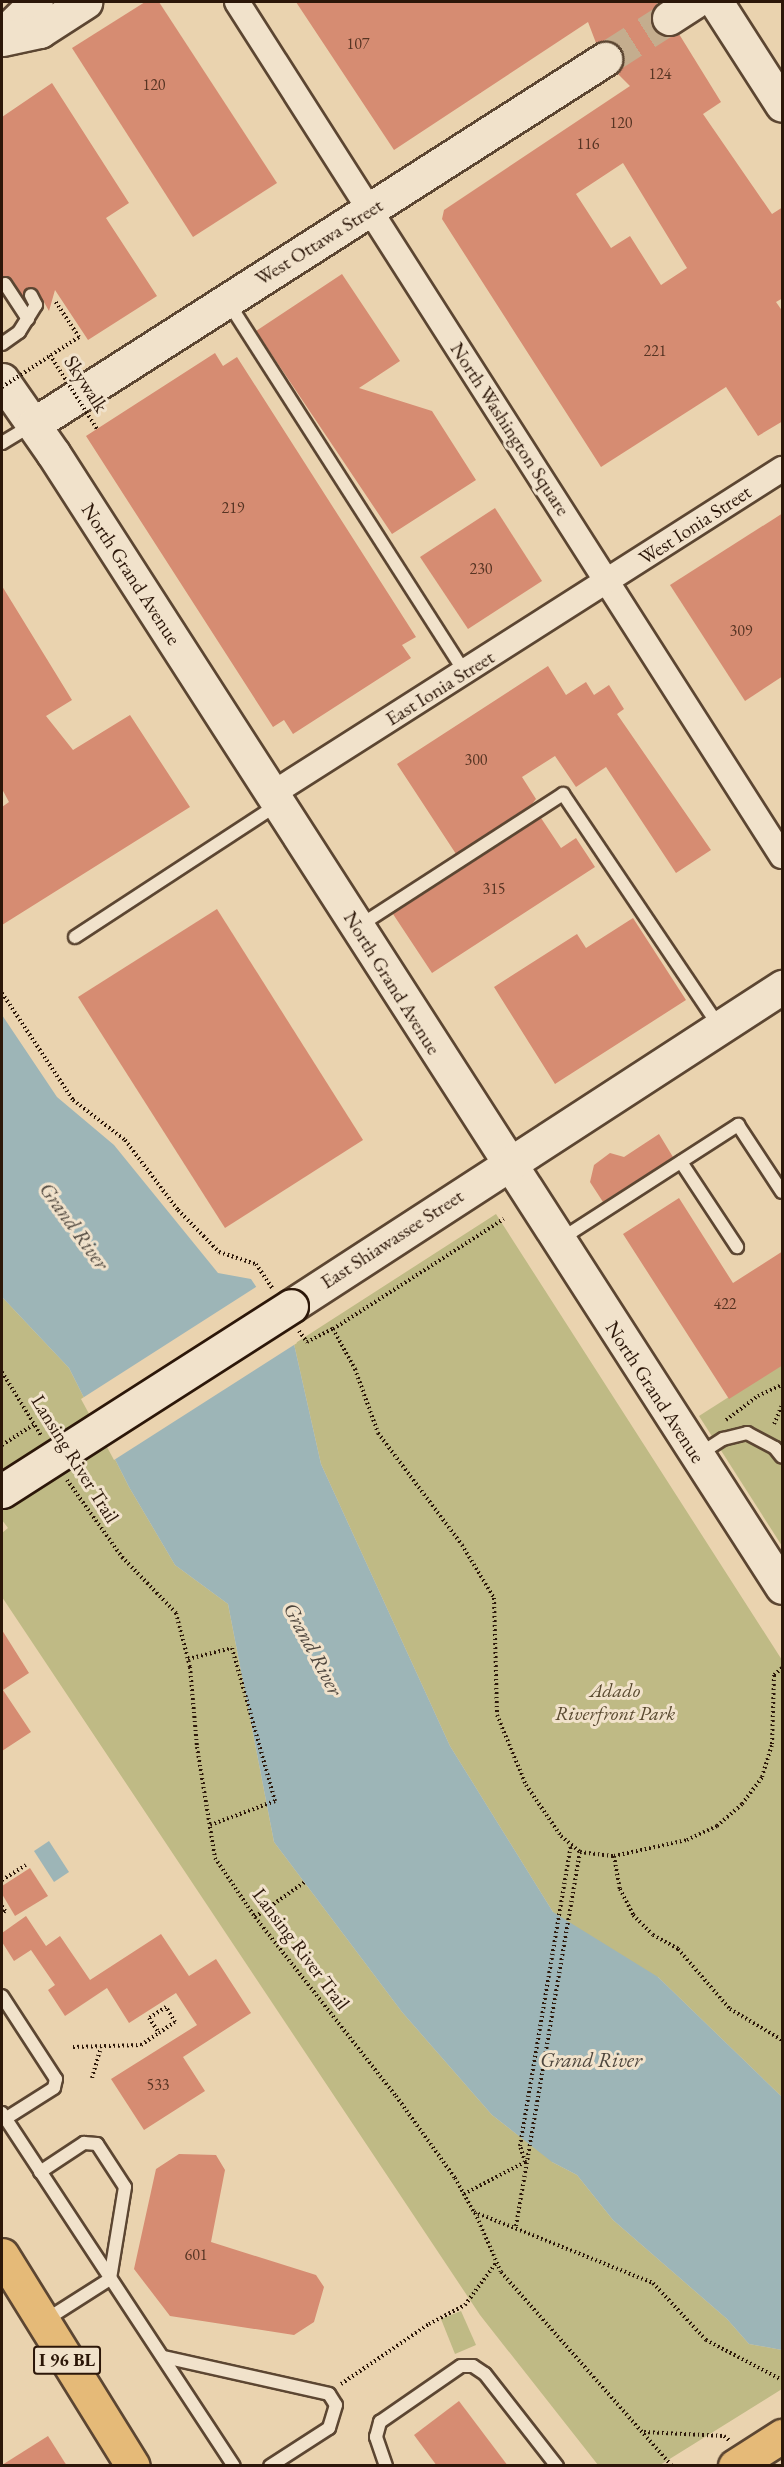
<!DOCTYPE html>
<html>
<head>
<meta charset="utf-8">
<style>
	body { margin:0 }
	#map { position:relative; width:784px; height:2467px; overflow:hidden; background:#ead3af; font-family:"EB Garamond",serif }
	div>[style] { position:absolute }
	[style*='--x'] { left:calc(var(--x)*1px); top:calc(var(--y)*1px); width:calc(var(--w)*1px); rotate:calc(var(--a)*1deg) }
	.green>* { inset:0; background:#bfba85 }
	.water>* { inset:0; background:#9db5b7 }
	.pier>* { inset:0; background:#ead3af }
	.building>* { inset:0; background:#d68c72 }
	.secondary-tunnel>* { height:33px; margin-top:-16.5px; transform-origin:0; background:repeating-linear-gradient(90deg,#c4ad8e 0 33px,transparent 0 49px) }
	.path>* { height:4px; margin-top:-2px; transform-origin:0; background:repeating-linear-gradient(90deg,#2c1709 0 1.5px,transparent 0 4.5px) }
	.roads { filter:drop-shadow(2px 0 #5c4632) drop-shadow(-2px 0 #5c4632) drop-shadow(0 2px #5c4632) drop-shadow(0 -2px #5c4632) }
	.lane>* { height:12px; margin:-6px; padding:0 6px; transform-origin:6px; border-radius:6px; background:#f1e2cb }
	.street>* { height:24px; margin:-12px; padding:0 12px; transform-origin:12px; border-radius:12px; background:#f1e2cb }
	.secondary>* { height:33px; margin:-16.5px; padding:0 16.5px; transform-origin:16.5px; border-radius:16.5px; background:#f1e2cb }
	.primary>* { height:33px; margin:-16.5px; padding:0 16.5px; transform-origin:16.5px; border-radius:16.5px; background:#e5ba78 }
	.path-bridge>* { height:4px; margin-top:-2px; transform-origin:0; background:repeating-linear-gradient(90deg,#2c1709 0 1.5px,transparent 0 4.5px) }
	.bridges { filter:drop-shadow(2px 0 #2c1709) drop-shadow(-2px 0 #2c1709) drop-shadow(0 2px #2c1709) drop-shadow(0 -2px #2c1709) }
	.secondary-bridge>* { height:33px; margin:-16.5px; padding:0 16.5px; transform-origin:16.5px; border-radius:16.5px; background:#f1e2cb }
	span { translate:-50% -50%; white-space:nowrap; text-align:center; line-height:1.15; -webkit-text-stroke:6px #f1e2cb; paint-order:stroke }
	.number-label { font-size:16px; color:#563423 }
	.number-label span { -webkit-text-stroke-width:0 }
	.shield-label span { padding:2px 4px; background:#f1e2cb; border:2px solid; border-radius:4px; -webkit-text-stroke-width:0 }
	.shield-label { font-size:18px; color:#2c1709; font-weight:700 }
	.street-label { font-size:20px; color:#2c1709 }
	.park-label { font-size:20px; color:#58482e; font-style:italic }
	.water-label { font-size:21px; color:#4e463d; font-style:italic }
	.frame { position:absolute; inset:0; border:3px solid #2c1709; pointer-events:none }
</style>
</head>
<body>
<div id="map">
	<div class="green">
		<i style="clip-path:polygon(496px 1214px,782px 1660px,782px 2097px,658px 1977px,552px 2162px,577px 2175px,613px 2220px,727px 2319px,749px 2344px,782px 2350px,782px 2389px,660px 2465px,598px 2465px,480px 2315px,2px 1597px,2px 1533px,8px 1528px,2px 1520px,2px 1297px,69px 1368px,129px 1487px,175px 1565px,228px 1604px,274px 1842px,402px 2012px,492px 2115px,519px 2136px,553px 1912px,450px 1746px,321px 1464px,294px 1344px)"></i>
		<i style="clip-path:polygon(782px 1363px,782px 1546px,699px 1416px)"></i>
		<i style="clip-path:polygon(461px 2311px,476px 2345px,455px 2354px,441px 2319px)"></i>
	</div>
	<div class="water">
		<i style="clip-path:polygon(2px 1015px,57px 1097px,114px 1145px,218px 1273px,251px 1279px,294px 1344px,321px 1464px,450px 1746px,553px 1912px,658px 1977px,782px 2097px,782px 2350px,749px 2344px,727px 2319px,613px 2220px,577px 2175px,552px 2162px,492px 2115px,402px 2012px,274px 1842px,228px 1604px,175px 1565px,129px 1487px,69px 1368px,2px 1297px)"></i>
		<i style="clip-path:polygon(49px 1841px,69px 1872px,54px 1882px,34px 1851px)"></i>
	</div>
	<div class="pier">
		<i style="clip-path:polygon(259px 1285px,297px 1343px,114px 1460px,81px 1399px)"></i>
	</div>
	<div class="building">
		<i style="clip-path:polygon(145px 2px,159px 2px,277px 183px,193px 237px,72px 48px)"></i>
		<i style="clip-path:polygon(evenodd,296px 2px,658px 2px,650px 18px,654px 29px,669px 37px,679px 34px,721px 102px,703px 114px,772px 214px,783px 207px,783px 298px,776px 302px,783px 312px,783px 421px,758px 436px,726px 387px,601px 467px,442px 219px,444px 210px,630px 86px,617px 73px,624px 58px,614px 43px,596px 43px,588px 22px,394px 150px,296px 2px,623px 163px,687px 268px,661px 285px,630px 236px,611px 248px,576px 194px,623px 163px)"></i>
		<i style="clip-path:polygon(52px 83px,129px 203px,106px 218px,157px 296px,88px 340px,55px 290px,49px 311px,36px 288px,27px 288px,23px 297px,12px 279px,2px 277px,2px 117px)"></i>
		<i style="clip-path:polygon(342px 274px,400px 361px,359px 388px,432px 411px,476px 480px,392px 534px,256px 331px)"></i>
		<i style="clip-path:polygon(215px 353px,223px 366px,237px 357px,416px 637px,402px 645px,411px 658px,293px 734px,284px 720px,273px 727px,86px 436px)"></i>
		<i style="clip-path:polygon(495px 508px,542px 581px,468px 629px,420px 557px)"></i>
		<i style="clip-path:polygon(783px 513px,783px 676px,745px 701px,670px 585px)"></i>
		<i style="clip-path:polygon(2px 586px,72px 700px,46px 716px,73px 750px,130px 715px,190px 807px,2px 925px,2px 807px,9px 802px,2px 789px)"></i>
		<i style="clip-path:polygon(548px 666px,566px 695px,586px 682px,594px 695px,609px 685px,624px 709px,617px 714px,711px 850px,676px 873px,606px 767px,576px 787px,555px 756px,522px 777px,536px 799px,532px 804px,456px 854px,397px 764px)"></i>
		<i style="clip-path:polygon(541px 818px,561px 848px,576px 838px,595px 867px,432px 973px,393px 914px)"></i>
		<i style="clip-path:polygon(217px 909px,363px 1140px,225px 1228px,78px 997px)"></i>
		<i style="clip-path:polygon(633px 918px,686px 1000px,555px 1084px,494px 987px,577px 934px,586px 948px)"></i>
		<i style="clip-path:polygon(659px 1134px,673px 1157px,603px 1202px,590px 1182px,594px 1165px,610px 1153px,624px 1157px)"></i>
		<i style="clip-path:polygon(679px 1198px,733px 1283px,783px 1251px,783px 1365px,729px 1399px,623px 1234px)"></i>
		<i style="clip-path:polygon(2px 1630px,29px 1673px,3px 1690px,31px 1732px,2px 1751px)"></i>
		<i style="clip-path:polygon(30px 1868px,48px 1896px,15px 1916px,2px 1894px,2px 1886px)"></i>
		<i style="clip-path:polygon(26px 1916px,46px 1946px,60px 1936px,90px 1980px,161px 1934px,189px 1976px,216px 1959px,251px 2013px,183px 2057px,205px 2091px,144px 2130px,111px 2079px,197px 2025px,176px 1993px,129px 2023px,107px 1988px,65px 2016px,48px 1990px,55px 1985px,31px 1950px,14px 1961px,2px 1942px,2px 1933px)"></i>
		<i style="clip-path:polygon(179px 2154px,216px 2155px,225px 2170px,211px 2242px,316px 2275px,324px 2287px,314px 2322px,294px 2335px,170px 2316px,134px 2269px,156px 2169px)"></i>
		<i style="clip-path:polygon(459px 2401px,508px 2466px,437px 2466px,414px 2435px)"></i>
		<i style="clip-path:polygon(48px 2436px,67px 2466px,2px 2466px,2px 2465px)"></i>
	</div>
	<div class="secondary-tunnel">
		<i style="--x:605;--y:59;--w:76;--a:-32.6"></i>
	</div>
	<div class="path">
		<i style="--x:2;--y:993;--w:128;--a:56.4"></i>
		<i style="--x:73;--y:1100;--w:66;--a:37.6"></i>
		<i style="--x:125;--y:1140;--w:88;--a:52.9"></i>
		<i style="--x:178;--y:1210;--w:59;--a:45.7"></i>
		<i style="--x:219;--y:1252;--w:39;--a:18"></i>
		<i style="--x:256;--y:1264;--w:30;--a:56"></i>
		<i style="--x:333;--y:1329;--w:46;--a:61.2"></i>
		<i style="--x:355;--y:1369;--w:68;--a:70.2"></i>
		<i style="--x:378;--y:1433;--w:140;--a:53.1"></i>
		<i style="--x:462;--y:1545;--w:62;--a:58.9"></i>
		<i style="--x:494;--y:1598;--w:117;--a:88.5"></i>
		<i style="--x:497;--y:1715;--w:76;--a:67.5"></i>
		<i style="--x:526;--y:1785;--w:62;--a:55.5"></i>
		<i style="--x:561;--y:1836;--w:25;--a:40"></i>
		<i style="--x:580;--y:1852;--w:34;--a:7"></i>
		<i style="--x:614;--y:1856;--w:34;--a:80"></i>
		<i style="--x:620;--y:1889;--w:29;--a:63"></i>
		<i style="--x:633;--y:1915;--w:28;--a:45"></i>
		<i style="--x:653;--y:1935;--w:29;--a:29"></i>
		<i style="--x:678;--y:1949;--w:79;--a:49.1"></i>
		<i style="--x:730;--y:2009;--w:61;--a:30.8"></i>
		<i style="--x:299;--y:1331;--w:14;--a:54"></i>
		<i style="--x:307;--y:1342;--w:29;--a:-27"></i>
		<i style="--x:333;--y:1329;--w:203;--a:-32.8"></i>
		<i style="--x:2;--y:1372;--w:76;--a:58.4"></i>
		<i style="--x:726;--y:1420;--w:40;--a:-37"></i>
		<i style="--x:758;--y:1396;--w:26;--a:-25"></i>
		<i style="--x:774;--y:1424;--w:21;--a:-67"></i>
		<i style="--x:2;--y:1445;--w:38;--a:-33"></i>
		<i style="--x:67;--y:1480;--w:95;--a:54.5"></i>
		<i style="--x:122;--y:1557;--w:78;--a:46"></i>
		<i style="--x:176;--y:1613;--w:56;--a:75.5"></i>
		<i style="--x:190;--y:1667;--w:80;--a:85"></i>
		<i style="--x:197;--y:1747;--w:112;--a:80.8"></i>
		<i style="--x:215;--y:1858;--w:71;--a:55.9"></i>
		<i style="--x:255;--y:1917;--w:228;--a:51.8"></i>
		<i style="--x:396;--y:2096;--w:101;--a:54.3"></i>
		<i style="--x:455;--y:2178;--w:39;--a:61"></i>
		<i style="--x:474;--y:2212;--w:193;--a:21.6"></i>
		<i style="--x:653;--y:2283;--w:78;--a:47.1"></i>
		<i style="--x:706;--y:2340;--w:86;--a:27.8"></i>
		<i style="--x:188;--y:1659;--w:45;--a:-14"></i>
		<i style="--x:232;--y:1648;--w:159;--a:74.3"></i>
		<i style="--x:275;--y:1801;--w:69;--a:159.7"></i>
		<i style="--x:614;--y:1856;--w:75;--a:-12.4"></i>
		<i style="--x:687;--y:1840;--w:33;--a:-25"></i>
		<i style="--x:717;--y:1826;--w:33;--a:-41"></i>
		<i style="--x:742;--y:1804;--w:34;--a:-53"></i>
		<i style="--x:762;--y:1777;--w:34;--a:-73"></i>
		<i style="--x:772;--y:1744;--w:69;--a:-88.3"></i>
		<i style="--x:774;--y:1675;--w:11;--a:-41"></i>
		<i style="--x:2;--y:1880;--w:28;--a:-32"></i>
		<i style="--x:2;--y:1906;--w:6;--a:59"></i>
		<i style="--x:5;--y:1911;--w:4;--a:146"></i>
		<i style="--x:255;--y:1917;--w:62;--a:-35.2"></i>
		<i style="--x:73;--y:2047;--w:68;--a:-1.7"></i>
		<i style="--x:141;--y:2045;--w:22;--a:-34"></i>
		<i style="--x:159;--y:2033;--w:19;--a:-35"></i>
		<i style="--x:175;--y:2022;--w:17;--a:-121"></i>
		<i style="--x:166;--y:2007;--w:20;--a:147"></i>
		<i style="--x:149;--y:2018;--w:18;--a:56"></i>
		<i style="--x:92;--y:2078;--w:32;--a:-74"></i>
		<i style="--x:464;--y:2194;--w:69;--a:-27.7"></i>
		<i style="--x:525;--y:2162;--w:17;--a:-107"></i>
		<i style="--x:520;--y:2146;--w:306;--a:-80.4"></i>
		<i style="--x:475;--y:2213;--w:64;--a:66.2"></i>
		<i style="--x:501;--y:2272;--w:259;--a:48.6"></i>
		<i style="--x:516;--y:2226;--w:379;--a:-80.3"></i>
		<i style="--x:341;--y:2384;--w:107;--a:-34.3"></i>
		<i style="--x:429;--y:2324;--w:41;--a:-27.8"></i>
		<i style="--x:465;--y:2305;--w:52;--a:-53.6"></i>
		<i style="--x:644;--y:2432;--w:80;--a:2.9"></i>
		<i style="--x:724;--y:2436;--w:8;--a:40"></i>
	</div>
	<div class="roads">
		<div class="lane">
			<i style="--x:5;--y:284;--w:42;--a:56.7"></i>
			<i style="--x:228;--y:302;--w:439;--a:57.4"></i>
			<i style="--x:2;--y:344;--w:21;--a:-35"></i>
			<i style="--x:19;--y:332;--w:32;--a:-58"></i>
			<i style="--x:36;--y:305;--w:11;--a:-117"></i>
			<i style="--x:2;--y:443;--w:35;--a:-31"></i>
			<i style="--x:359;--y:926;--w:243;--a:-32.9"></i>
			<i style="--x:563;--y:794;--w:280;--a:56.1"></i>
			<i style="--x:75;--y:937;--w:243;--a:-33.2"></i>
			<i style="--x:681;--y:1162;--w:102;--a:56.6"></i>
			<i style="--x:561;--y:1239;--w:211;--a:-32.8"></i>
			<i style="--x:738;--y:1125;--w:80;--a:56.7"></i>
			<i style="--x:698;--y:1455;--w:30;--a:-33"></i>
			<i style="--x:723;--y:1439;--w:25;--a:-14"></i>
			<i style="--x:747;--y:1433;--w:32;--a:28"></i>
			<i style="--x:775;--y:1448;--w:11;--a:52"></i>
			<i style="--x:2;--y:1996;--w:99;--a:57"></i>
			<i style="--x:56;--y:2079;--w:9;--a:103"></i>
			<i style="--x:54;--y:2088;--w:58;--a:147.7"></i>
			<i style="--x:2;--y:2113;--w:422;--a:56.7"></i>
			<i style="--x:40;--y:2172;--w:53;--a:-33.4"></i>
			<i style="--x:84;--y:2143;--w:13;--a:4"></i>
			<i style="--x:97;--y:2144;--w:51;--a:56.9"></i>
			<i style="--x:125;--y:2187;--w:93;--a:99.3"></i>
			<i style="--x:110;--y:2279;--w:78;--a:147.5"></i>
			<i style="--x:164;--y:2357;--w:169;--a:12.6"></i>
			<i style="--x:329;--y:2394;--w:13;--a:58"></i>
			<i style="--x:336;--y:2405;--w:24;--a:107"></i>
			<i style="--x:329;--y:2428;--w:70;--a:147.2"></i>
			<i style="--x:386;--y:2466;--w:31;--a:-109"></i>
			<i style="--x:376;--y:2437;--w:16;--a:-75"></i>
			<i style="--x:380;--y:2422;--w:98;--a:-34.7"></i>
			<i style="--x:461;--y:2366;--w:12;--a:0"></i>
			<i style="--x:473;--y:2366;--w:14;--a:34"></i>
			<i style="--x:485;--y:2374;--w:117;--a:52"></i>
		</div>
		<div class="street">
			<i style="--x:237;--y:2;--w:1013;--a:57.46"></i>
			<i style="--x:272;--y:794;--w:605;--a:-32.51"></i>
		</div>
		<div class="secondary">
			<i style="--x:716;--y:2;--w:122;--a:57.3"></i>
			<i style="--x:669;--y:18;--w:30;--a:-33"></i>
			<i style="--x:2;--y:35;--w:47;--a:-44.1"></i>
			<i style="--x:2;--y:39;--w:39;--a:-12"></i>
			<i style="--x:40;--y:31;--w:54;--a:-32.8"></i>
			<i style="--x:2;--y:380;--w:89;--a:55.1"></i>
			<i style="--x:53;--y:453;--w:1348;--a:57.26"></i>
			<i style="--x:34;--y:424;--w:678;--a:-32.59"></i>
			<i style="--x:291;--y:1306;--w:586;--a:-33.01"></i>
		</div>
		<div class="primary">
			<i style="--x:2;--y:2255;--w:248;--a:58.2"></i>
			<i style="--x:735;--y:2466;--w:56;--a:-32.6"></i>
		</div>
	</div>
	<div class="path-bridge">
		<i style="--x:50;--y:355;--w:88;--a:57.6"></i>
		<i style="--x:2;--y:387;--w:92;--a:-33"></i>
		<i style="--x:79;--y:337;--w:43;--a:-123.7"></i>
	</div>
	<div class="bridges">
		<div class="secondary-bridge">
			<i style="--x:2;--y:1491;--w:343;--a:-32.6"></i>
		</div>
	</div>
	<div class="number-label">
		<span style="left:358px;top:44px">107</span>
		<span style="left:660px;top:74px">124</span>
		<span style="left:154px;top:85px">120</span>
		<span style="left:621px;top:123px">120</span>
		<span style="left:588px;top:144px">116</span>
		<span style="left:655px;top:351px">221</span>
		<span style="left:233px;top:508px">219</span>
		<span style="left:481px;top:569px">230</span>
		<span style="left:741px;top:631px">309</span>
		<span style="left:476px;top:760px">300</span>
		<span style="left:494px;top:889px">315</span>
		<span style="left:725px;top:1304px">422</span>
		<span style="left:158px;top:2085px">533</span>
		<span style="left:196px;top:2255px">601</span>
	</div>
	<div class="shield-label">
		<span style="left:67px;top:2360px">I 96 BL</span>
	</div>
	<div class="street-label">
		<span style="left:319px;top:242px;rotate:-32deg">West Ottawa Street</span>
		<span style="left:86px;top:384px;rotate:57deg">Skywalk</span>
		<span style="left:510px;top:429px;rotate:57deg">North Washington Square</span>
		<span style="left:695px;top:525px;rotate:-33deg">West Ionia Street</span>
		<span style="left:131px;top:574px;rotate:57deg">North Grand Avenue</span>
		<span style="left:440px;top:688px;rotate:-32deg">East Ionia Street</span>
		<span style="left:392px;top:983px;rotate:58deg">North Grand Avenue</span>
		<span style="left:392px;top:1239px;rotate:-33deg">East Shiawassee Street</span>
		<span style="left:655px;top:1392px;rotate:57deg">North Grand Avenue</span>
		<span style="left:75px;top:1459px;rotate:58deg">Lansing River Trail</span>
		<span style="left:301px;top:1949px;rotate:53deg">Lansing River Trail</span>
	</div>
	<div class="park-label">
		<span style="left:615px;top:1702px">Adado<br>Riverfront Park</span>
	</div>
	<div class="water-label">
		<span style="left:74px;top:1226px;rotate:54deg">Grand River</span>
		<span style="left:313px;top:1649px;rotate:62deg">Grand River</span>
		<span style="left:591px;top:2060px">Grand River</span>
	</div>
	<div class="frame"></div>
</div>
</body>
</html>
